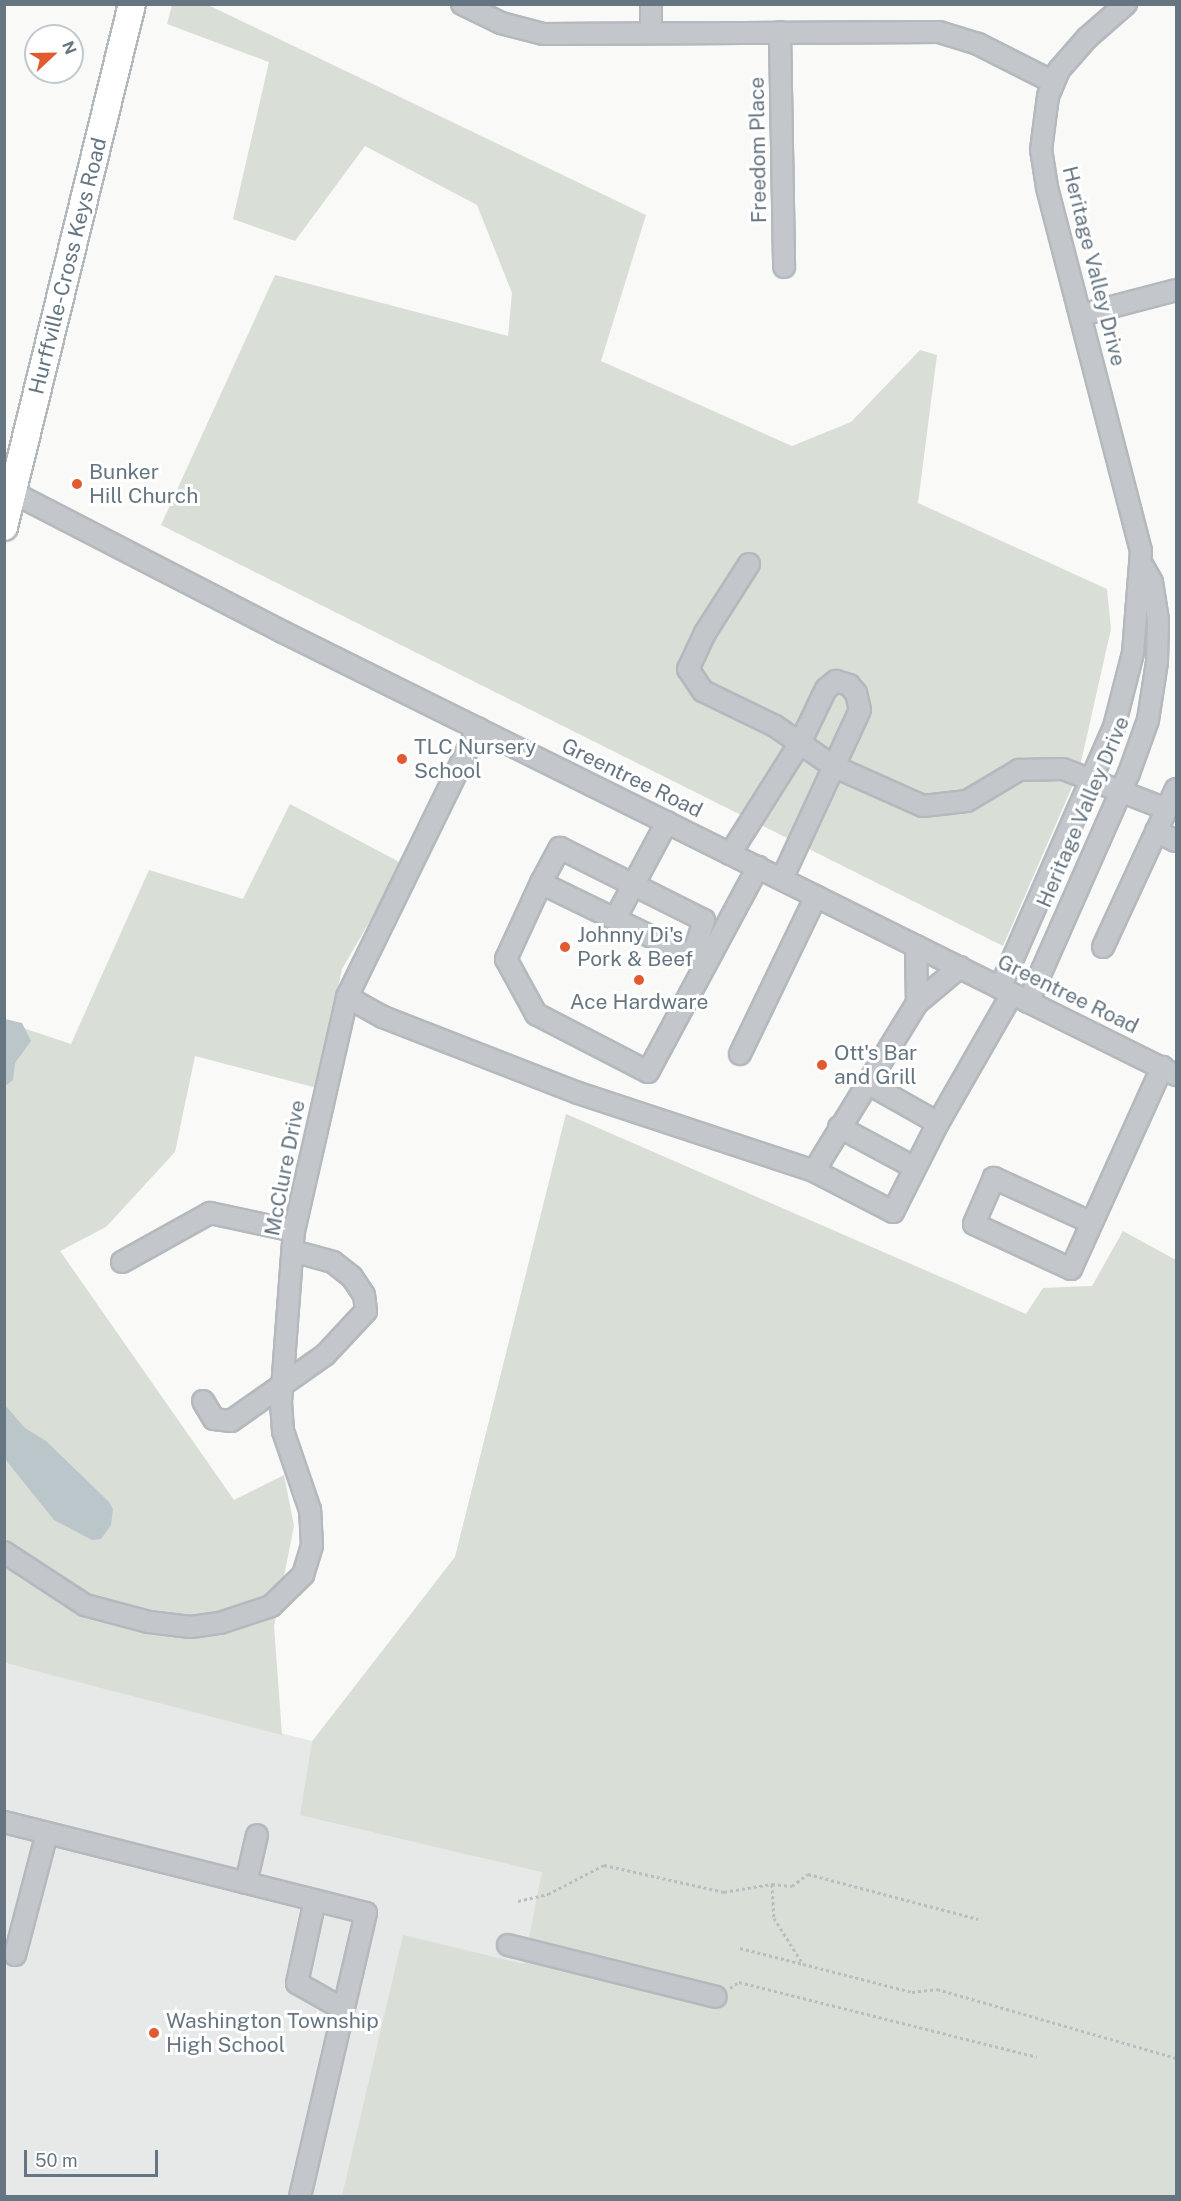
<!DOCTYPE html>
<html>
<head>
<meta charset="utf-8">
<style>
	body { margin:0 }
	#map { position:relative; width:1181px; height:2201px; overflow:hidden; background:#f9f9f7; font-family:"Public Sans",sans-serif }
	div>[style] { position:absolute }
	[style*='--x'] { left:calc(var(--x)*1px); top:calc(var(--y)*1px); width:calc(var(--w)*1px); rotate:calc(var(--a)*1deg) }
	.built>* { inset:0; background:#e7e8e8 }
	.green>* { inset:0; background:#d9ded6 }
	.water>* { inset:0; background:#bac6ca }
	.path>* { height:3px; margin-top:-1.5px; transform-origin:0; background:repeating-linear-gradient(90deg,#bbbec1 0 3px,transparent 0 6px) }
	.roads { filter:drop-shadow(2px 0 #b4b9bd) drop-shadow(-2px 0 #b4b9bd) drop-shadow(0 2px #b4b9bd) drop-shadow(0 -2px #b4b9bd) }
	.minor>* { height:20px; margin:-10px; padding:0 10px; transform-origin:10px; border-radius:10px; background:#c3c7cb }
	.major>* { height:26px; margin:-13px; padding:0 13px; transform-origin:13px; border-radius:13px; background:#fff }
	.dots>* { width:16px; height:16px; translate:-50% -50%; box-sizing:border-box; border:3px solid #fff; border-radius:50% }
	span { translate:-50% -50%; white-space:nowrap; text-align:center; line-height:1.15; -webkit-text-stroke:6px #fff; paint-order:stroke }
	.street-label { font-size:21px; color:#657582 }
	.poi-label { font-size:21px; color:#657582 }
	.left { translate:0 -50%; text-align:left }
	.frame { position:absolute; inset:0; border:6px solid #657582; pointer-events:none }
	.north { position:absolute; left:24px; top:24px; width:60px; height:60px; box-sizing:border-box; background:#fff; border:2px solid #c1c8cd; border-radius:50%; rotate:68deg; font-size:16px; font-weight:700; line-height:24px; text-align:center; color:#657582 }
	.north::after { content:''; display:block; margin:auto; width:21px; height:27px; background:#e25a2f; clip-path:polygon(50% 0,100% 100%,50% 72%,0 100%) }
	.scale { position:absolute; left:24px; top:2150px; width:134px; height:27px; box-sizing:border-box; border:3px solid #657582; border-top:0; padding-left:8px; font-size:18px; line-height:21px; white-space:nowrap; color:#657582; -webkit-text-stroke:4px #fff; paint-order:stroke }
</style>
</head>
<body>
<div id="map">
	<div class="built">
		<i style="clip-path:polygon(566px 1114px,1176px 1382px,1176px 2196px,5px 2196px,4px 1663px,312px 1741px,455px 1557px)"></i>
	</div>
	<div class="green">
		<i style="clip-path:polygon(172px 5px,208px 5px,646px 215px,601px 361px,792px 446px,851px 422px,920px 350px,937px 355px,918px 503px,1107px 589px,1111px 629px,1079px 771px,1003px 946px,161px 525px,275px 275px,508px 336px,512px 293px,477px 205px,365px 146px,295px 241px,233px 219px,269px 62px,167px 24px)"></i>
		<i style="clip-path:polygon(290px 804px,403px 864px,342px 969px,317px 1088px,195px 1056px,175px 1152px,106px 1227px,60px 1251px,234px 1500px,284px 1475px,294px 1526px,274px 1626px,282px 1735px,5px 1663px,5px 1022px,71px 1044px,149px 870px,243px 899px)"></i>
		<i style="clip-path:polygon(566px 1114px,1026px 1314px,1043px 1288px,1092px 1286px,1123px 1231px,1176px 1260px,1176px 2196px,342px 2196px,403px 1935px,524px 1964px,542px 1872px,300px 1815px,312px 1742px,455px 1557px)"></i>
	</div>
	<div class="water">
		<i style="clip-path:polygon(5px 1019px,22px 1023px,31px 1041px,15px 1063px,13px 1080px,5px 1086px)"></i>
		<i style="clip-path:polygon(4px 1404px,25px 1428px,46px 1441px,109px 1502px,113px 1509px,111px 1525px,101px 1539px,92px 1540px,54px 1520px,5px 1459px)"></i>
	</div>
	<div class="path">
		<i style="--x:772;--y:1884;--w:34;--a:87"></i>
		<i style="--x:774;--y:1918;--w:54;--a:57.8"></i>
		<i style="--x:803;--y:1964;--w:113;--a:14.4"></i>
		<i style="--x:912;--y:1992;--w:25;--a:-7"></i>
		<i style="--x:937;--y:1989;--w:249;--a:16.1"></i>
		<i style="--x:518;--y:1901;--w:31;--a:-13"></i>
		<i style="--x:548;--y:1894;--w:63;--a:-27.4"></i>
		<i style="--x:604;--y:1865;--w:123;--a:12.7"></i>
		<i style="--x:724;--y:1892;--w:49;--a:-9.5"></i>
		<i style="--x:772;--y:1884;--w:20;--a:6"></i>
		<i style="--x:792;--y:1886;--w:20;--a:-37"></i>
		<i style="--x:808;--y:1874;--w:176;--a:14.8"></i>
		<i style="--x:740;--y:1948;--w:65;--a:14.3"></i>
		<i style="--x:730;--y:1988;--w:11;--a:-34"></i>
		<i style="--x:739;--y:1982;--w:307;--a:14.1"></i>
	</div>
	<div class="roads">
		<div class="minor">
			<i style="--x:462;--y:4;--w:43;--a:26"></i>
			<i style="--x:501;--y:23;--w:43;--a:14.7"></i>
			<i style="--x:543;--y:34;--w:396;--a:-0.3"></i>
			<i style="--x:939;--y:32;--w:41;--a:17.1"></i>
			<i style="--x:978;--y:44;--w:84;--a:26.9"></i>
			<i style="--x:651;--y:4;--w:29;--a:90"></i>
			<i style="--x:780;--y:32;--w:235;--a:89"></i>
			<i style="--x:1081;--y:315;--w:98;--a:-14.7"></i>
			<i style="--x:4;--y:488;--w:314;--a:27.3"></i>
			<i style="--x:283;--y:632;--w:997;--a:26.39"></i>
			<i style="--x:749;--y:564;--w:82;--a:122.5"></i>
			<i style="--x:705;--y:633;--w:40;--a:115"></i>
			<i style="--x:688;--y:669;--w:27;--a:56"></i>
			<i style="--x:703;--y:691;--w:80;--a:25.9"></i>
			<i style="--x:775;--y:726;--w:70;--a:34.6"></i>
			<i style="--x:833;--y:766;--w:98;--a:24"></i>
			<i style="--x:923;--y:806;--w:44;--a:-6.5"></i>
			<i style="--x:967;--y:801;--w:61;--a:-30.8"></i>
			<i style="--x:1019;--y:770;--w:44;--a:-1.3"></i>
			<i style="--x:1063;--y:769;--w:110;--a:21.2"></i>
			<i style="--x:1156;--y:831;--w:22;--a:27"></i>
			<i style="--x:730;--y:854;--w:131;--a:-57.8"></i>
			<i style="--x:800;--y:743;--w:60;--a:-64.3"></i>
			<i style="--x:826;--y:689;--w:13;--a:-39"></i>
			<i style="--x:836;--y:681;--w:14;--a:17"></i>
			<i style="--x:849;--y:685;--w:11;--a:49"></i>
			<i style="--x:856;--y:693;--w:17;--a:77"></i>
			<i style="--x:860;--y:710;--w:186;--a:114.8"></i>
			<i style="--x:541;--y:883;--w:40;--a:-62"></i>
			<i style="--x:560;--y:848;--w:161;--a:26.6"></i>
			<i style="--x:704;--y:920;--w:39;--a:107"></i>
			<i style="--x:615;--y:919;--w:110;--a:-61.8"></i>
			<i style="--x:916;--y:946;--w:57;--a:89"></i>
			<i style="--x:917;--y:1003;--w:56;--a:-39.9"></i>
			<i style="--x:1103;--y:947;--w:174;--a:-65.2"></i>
			<i style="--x:705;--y:963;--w:182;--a:-154"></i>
			<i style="--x:541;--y:883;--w:84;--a:114.7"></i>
			<i style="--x:506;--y:959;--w:63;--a:61.4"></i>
			<i style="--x:536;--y:1014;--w:126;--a:27.4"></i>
			<i style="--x:648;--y:1072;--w:233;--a:-61.8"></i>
			<i style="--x:1000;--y:988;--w:285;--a:-66.4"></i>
			<i style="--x:1114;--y:727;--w:76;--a:-75.6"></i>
			<i style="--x:1133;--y:653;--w:102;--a:-85.5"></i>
			<i style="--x:1141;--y:551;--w:376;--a:-104.5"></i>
			<i style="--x:1047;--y:187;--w:37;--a:-99"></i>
			<i style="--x:1041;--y:150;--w:54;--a:-82.6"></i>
			<i style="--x:1048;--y:96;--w:28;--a:-67"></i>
			<i style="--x:1059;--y:70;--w:43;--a:-48.8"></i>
			<i style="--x:1087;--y:38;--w:52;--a:-41.1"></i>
			<i style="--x:347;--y:997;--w:41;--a:29.1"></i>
			<i style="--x:383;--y:1017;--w:209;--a:21.3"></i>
			<i style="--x:578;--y:1093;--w:249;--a:18.3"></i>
			<i style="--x:1028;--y:1002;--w:250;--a:-66.2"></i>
			<i style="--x:1129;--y:773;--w:56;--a:-70.3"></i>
			<i style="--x:1148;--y:720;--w:59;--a:-81.2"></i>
			<i style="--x:1157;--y:662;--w:42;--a:-88.6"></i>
			<i style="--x:1158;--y:620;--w:38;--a:-99"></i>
			<i style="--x:1152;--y:582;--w:20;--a:-120"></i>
			<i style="--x:917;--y:1003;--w:197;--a:121.5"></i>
			<i style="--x:814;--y:1171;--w:89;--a:27.4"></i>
			<i style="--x:893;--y:1212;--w:100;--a:-63.2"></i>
			<i style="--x:938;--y:1123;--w:149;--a:-60.2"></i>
			<i style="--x:740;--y:1054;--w:175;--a:-64.3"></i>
			<i style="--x:869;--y:1084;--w:79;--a:29.5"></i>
			<i style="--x:839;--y:1127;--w:86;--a:28.3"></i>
			<i style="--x:1090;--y:1222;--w:106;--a:-155.4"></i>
			<i style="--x:994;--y:1178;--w:50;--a:113.5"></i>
			<i style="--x:974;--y:1224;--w:107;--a:24.9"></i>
			<i style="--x:1071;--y:1269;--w:222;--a:-65.7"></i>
			<i style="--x:122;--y:1262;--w:101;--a:-29.1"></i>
			<i style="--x:210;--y:1213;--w:86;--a:12.1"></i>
			<i style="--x:203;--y:1401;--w:21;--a:59"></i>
			<i style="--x:214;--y:1419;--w:17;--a:7"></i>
			<i style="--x:231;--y:1421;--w:115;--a:-35.1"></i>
			<i style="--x:325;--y:1355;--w:60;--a:-47"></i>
			<i style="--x:366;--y:1311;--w:16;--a:-97"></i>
			<i style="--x:364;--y:1295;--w:22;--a:-124"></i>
			<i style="--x:352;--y:1277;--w:24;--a:-142"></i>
			<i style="--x:333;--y:1262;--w:41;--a:-164.6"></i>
			<i style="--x:4;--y:1552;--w:97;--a:33.2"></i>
			<i style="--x:85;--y:1605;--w:66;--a:14.9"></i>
			<i style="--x:149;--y:1622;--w:42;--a:6.8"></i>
			<i style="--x:191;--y:1627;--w:29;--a:-8"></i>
			<i style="--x:220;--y:1623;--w:54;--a:-18.4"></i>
			<i style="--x:271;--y:1606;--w:45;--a:-44.1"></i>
			<i style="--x:303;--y:1575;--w:30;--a:-73"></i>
			<i style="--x:312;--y:1546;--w:36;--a:-93"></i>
			<i style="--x:310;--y:1510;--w:83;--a:-108.9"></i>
			<i style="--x:283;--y:1431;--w:29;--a:-94"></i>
			<i style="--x:281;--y:1402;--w:171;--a:-85.7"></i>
			<i style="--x:294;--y:1231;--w:240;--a:-77.2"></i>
			<i style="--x:347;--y:997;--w:299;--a:-64"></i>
			<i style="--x:4;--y:1822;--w:373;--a:14.1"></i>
			<i style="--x:366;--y:1913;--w:291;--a:103.1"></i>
			<i style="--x:246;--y:1883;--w:49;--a:-77.1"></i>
			<i style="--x:315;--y:1900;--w:85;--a:102.2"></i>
			<i style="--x:297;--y:1983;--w:53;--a:29.5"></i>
			<i style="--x:508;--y:1945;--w:214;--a:14"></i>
			<i style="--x:15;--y:1955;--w:126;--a:-75.3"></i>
		</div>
		<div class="major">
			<i style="--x:4;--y:527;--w:538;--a:-76.25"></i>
		</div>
	</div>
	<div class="dots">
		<i style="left:77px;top:484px;background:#e25a2f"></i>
		<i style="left:402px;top:759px;background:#e25a2f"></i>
		<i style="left:565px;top:947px;background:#e25a2f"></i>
		<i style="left:639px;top:980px;background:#e25a2f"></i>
		<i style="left:822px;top:1065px;background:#e25a2f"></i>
		<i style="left:154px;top:2033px;background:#e25a2f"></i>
	</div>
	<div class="street-label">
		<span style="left:758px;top:150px;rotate:-91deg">Freedom Place</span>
		<span style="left:68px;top:266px;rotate:-76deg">Hurffville-Cross Keys Road</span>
		<span style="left:1094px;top:266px;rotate:76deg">Heritage Valley Drive</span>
		<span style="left:632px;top:778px;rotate:26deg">Greentree Road</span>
		<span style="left:1083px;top:812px;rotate:-67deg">Heritage Valley Drive</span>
		<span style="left:1068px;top:994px;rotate:26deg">Greentree Road</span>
		<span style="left:285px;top:1168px;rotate:-79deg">McClure Drive</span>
	</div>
	<div class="poi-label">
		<span class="left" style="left:89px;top:484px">Bunker<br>Hill Church</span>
		<span class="left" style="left:414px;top:759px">TLC Nursery<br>School</span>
		<span class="left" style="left:577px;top:947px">Johnny Di's<br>Pork &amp; Beef</span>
		<span style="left:639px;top:1002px">Ace Hardware</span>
		<span class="left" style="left:834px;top:1065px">Ott's Bar<br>and Grill</span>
		<span class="left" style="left:166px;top:2033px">Washington Township<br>High School</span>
	</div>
	<div class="frame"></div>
	<div class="north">N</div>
	<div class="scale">50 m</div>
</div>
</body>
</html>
